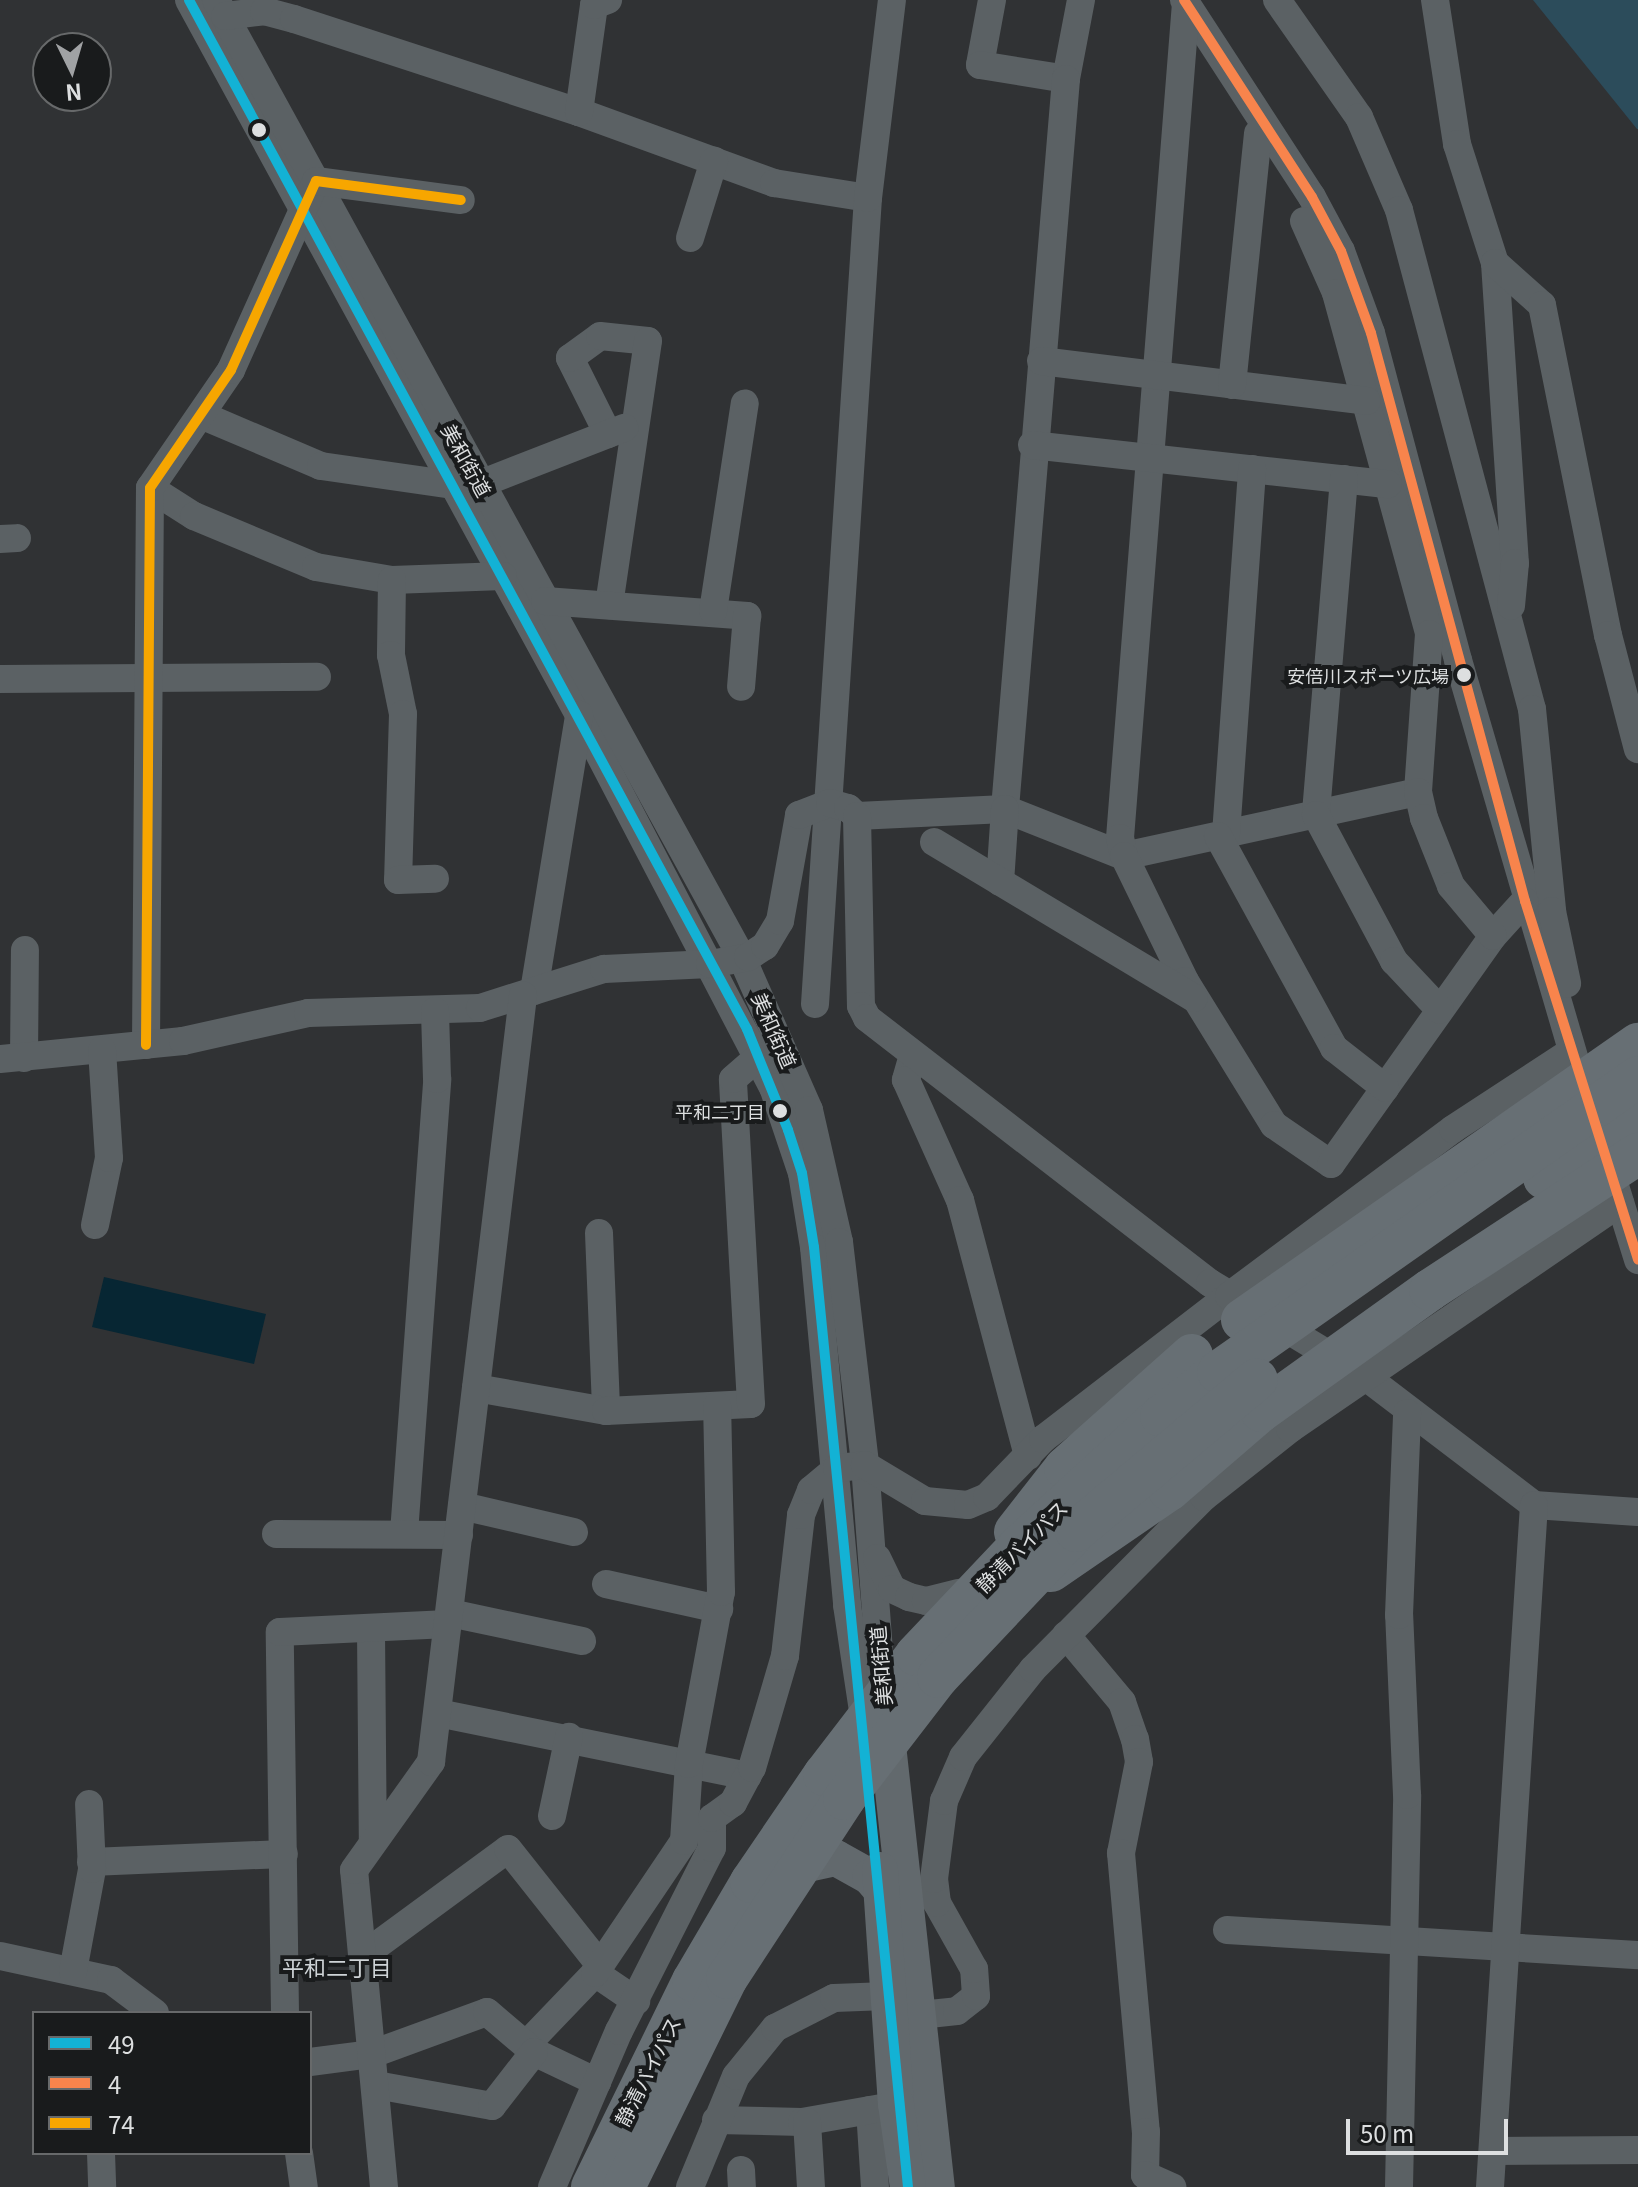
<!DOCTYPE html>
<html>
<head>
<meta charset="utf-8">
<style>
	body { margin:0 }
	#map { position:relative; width:1638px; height:2187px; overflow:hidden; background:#303234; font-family:Georgia,"Noto Sans JP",serif }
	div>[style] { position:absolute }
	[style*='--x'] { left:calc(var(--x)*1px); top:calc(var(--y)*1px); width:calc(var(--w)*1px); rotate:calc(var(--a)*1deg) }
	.green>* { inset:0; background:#2c4c5b }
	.water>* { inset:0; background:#072633 }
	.minor>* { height:28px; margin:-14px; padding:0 14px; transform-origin:14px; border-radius:14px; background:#5b6164 }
	.major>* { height:36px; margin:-18px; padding:0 18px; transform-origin:18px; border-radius:18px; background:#62696d }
	.highway>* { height:42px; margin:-21px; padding:0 21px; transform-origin:21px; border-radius:21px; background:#676f74 }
	.highway-bridge>* { height:42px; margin:-21px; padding:0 21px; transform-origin:21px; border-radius:21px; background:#676f74 }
	.bus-1>* { height:10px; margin:-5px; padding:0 5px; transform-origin:5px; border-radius:5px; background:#13b2d5 }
	.bus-2>* { height:10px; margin:-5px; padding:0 5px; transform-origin:5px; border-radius:5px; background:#f8844c }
	.bus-3>* { height:10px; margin:-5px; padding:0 5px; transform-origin:5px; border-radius:5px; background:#f7a600 }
	.dots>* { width:22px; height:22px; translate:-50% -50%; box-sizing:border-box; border:4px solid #191b1c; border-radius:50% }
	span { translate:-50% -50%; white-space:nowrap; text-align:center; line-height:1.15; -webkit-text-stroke:8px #191b1c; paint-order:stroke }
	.bus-label { font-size:18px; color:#dddfe0 }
	.right { translate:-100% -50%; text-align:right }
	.street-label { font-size:20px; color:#dddfe0 }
	.neighbourhood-label { font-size:22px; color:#ced3d6 }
	.legend { position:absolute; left:32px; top:2011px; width:280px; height:144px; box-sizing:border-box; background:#191b1c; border:2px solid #67696a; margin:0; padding:10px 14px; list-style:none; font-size:24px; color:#dddfe0 }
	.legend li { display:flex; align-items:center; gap:16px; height:40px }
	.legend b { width:40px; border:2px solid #67696a }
	.north { position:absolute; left:32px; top:32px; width:80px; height:80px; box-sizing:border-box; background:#191b1c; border:2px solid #67696a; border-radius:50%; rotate:175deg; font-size:22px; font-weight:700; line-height:32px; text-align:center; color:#dddfe0 }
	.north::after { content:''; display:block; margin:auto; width:28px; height:36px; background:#a0a2a4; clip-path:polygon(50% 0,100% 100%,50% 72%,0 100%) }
	.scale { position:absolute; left:1346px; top:2119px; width:162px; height:36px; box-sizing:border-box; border:4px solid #dddfe0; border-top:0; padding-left:10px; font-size:24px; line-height:28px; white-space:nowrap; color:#dddfe0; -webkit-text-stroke:6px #191b1c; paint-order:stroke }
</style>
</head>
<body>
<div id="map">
	<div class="green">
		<i style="clip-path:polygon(1533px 0,1638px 0,1638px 129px,1637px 129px)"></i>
	</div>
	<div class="water">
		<i style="clip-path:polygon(104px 1277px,266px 1314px,254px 1364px,92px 1327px)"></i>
	</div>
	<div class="minor">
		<i style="--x:189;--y:0;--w:814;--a:61.39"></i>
		<i style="--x:579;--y:715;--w:420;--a:62.5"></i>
		<i style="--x:773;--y:1087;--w:91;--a:71.4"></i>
		<i style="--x:802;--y:1173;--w:75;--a:80.8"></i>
		<i style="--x:814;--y:1247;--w:360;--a:84.7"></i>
		<i style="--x:847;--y:1605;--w:127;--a:81.4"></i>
		<i style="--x:216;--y:0;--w:1093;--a:61.23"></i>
		<i style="--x:742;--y:958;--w:166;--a:66.2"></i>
		<i style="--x:809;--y:1110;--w:135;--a:77.2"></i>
		<i style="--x:839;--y:1242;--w:225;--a:83.3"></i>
		<i style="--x:865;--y:1465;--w:240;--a:85.7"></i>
		<i style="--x:992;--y:0;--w:66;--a:100.5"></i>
		<i style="--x:980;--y:65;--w:87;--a:9.2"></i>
		<i style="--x:1081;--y:0;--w:80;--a:100.8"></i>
		<i style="--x:1066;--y:79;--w:733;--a:94.78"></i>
		<i style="--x:1005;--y:809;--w:128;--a:21.6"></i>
		<i style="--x:1124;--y:856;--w:301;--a:-12.3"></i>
		<i style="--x:1184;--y:0;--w:235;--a:57"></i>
		<i style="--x:1312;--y:197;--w:61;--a:61.8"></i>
		<i style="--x:1341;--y:251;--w:87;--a:69.9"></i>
		<i style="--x:1371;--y:333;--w:338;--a:75.1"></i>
		<i style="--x:1458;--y:660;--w:425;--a:73.7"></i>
		<i style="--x:1277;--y:0;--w:143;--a:55"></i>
		<i style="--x:1359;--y:117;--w:101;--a:66.7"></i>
		<i style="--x:1399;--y:210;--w:516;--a:75.08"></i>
		<i style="--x:1532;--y:709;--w:203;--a:84.3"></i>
		<i style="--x:1552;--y:911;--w:74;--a:78.2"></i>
		<i style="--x:1435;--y:0;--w:146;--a:81.3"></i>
		<i style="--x:1457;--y:144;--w:125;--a:72.3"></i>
		<i style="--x:1495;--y:263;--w:301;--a:86.2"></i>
		<i style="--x:1515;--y:563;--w:43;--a:95.3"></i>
		<i style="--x:1186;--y:3;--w:838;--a:94.52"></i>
		<i style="--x:1120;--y:838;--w:18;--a:77"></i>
		<i style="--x:1124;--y:856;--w:139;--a:64"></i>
		<i style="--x:1185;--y:981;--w:169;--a:58.3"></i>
		<i style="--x:1274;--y:1125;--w:69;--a:34.4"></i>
		<i style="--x:1331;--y:1164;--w:280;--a:-54.6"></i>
		<i style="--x:1493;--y:936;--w:47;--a:-47.6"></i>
		<i style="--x:225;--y:16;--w:39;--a:-7"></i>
		<i style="--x:264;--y:11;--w:31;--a:15"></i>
		<i style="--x:294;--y:19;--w:300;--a:18.1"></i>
		<i style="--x:579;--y:112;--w:208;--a:20"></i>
		<i style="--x:774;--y:183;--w:95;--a:9.1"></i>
		<i style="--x:579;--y:112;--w:108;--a:-82"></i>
		<i style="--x:594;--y:5;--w:15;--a:-20"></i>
		<i style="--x:1304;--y:221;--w:79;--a:66"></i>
		<i style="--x:1336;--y:293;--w:353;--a:74.7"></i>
		<i style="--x:1429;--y:634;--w:158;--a:94"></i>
		<i style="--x:1418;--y:792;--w:27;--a:77"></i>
		<i style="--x:1424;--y:818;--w:73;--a:68.3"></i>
		<i style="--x:1451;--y:886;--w:65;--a:50"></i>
		<i style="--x:690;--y:238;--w:81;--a:-72.7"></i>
		<i style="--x:1495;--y:263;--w:63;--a:41.8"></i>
		<i style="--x:1542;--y:305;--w:337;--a:78.7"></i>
		<i style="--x:1608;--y:635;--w:118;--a:75.3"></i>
		<i style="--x:1041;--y:361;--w:328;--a:7"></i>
		<i style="--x:1232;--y:385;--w:253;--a:-84.1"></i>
		<i style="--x:201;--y:415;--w:130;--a:23"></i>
		<i style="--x:321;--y:466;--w:133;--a:8.2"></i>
		<i style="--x:608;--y:434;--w:85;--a:-116.6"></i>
		<i style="--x:570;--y:358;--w:37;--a:-36"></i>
		<i style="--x:600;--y:336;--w:48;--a:5.9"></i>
		<i style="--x:648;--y:341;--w:267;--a:98.4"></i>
		<i style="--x:1032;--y:445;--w:358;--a:6.3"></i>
		<i style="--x:1344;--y:479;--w:337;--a:94.8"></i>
		<i style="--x:1316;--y:815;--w:166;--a:61.9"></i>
		<i style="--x:1394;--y:961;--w:67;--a:46.8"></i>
		<i style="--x:480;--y:484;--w:155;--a:-21.3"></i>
		<i style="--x:150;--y:488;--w:52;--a:32.5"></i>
		<i style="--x:194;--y:516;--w:132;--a:22.7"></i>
		<i style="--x:316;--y:567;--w:77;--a:9.7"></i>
		<i style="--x:392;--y:580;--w:111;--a:-2.1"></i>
		<i style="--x:0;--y:539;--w:17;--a:-3"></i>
		<i style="--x:392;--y:580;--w:75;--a:90.8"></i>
		<i style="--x:391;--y:655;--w:60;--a:78.5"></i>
		<i style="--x:403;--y:714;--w:166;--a:91.7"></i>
		<i style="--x:398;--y:880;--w:37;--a:-2"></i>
		<i style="--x:545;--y:601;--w:203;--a:4.2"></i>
		<i style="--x:747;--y:616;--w:71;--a:94.8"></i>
		<i style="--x:713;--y:611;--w:210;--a:-81.3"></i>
		<i style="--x:0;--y:679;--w:317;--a:-0.4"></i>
		<i style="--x:857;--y:816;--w:148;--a:-2.7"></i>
		<i style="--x:1005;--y:809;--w:73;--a:93.9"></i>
		<i style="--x:1226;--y:834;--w:366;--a:-85.9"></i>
		<i style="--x:1218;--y:836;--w:242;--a:61.3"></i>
		<i style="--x:1334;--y:1048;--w:65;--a:38.1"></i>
		<i style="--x:934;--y:842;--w:303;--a:31"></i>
		<i style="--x:534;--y:991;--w:280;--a:-80.7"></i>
		<i style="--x:815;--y:1004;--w:808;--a:-86.24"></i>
		<i style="--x:868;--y:198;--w:199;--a:-83.1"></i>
		<i style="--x:146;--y:1045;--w:557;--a:-89.59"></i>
		<i style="--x:150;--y:488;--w:143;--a:-55.5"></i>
		<i style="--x:231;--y:370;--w:207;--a:-65.8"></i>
		<i style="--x:316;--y:181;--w:146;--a:7.5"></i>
		<i style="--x:913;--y:1055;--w:26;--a:106"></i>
		<i style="--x:906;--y:1080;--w:132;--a:65.8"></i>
		<i style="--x:960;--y:1200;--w:265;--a:75.1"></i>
		<i style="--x:24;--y:1058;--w:108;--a:-89.5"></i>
		<i style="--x:0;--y:1059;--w:184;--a:-5.6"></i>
		<i style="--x:183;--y:1041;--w:128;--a:-12.6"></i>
		<i style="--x:308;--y:1013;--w:172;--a:-1.7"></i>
		<i style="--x:480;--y:1008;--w:130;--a:-17.5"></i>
		<i style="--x:604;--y:969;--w:106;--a:-2.7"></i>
		<i style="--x:710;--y:964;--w:39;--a:-10"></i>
		<i style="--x:748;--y:957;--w:20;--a:-33"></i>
		<i style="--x:765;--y:946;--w:29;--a:-59"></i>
		<i style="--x:780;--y:921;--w:108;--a:-79.8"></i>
		<i style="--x:799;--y:815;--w:33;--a:-21"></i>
		<i style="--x:830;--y:803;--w:19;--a:16"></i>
		<i style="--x:848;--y:808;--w:12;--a:42"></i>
		<i style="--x:857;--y:816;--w:190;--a:88.8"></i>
		<i style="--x:861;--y:1006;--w:13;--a:63"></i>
		<i style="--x:867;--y:1018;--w:433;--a:37.7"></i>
		<i style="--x:1210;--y:1283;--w:182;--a:31.1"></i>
		<i style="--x:1366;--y:1377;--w:211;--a:37.3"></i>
		<i style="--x:1534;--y:1505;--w:104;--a:3.9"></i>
		<i style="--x:1606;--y:1157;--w:108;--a:72.7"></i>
		<i style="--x:95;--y:1225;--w:68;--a:-78.2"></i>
		<i style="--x:109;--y:1158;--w:108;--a:-93.7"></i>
		<i style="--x:599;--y:1233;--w:178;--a:87.7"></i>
		<i style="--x:476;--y:1388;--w:132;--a:10"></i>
		<i style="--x:606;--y:1411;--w:145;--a:-2.8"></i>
		<i style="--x:751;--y:1404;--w:325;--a:-93.2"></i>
		<i style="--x:733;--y:1079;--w:35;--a:-41"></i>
		<i style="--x:462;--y:1506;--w:115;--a:13.1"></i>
		<i style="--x:404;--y:1533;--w:455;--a:-85.8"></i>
		<i style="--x:437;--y:1079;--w:68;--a:-91.7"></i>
		<i style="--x:276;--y:1534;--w:183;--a:0.3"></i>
		<i style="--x:877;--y:1558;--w:34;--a:64"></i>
		<i style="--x:892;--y:1589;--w:19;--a:25"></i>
		<i style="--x:909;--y:1597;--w:17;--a:13"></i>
		<i style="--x:926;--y:1601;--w:34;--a:-14"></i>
		<i style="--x:606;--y:1584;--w:116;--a:12.5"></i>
		<i style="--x:450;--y:1613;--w:135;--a:12"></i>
		<i style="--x:371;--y:1631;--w:209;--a:89.5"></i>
		<i style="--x:1066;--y:1635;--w:87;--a:50.1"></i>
		<i style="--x:1122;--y:1702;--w:39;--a:71"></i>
		<i style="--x:1135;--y:1739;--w:23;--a:80"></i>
		<i style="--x:1139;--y:1762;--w:93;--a:101.2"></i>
		<i style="--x:1121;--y:1853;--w:280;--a:84.9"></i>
		<i style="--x:1146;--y:2132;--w:43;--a:91.3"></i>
		<i style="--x:1145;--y:2175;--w:30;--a:24"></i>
		<i style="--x:438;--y:1713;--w:316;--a:11.5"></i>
		<i style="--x:552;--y:1816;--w:81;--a:-77.9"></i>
		<i style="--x:91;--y:1862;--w:193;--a:-2.4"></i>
		<i style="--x:1227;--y:1930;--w:412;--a:3.5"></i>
		<i style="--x:365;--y:1954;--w:177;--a:-36.3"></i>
		<i style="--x:508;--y:1849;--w:148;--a:51.6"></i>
		<i style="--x:0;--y:1956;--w:114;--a:12.2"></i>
		<i style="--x:111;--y:1980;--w:55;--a:36.9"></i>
		<i style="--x:73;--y:1971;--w:104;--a:-79.4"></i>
		<i style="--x:92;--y:1869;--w:65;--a:-92.6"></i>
		<i style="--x:595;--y:1973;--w:50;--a:34.3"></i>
		<i style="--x:285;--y:2013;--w:381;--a:-90.8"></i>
		<i style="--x:280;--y:1632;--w:168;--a:-2.7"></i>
		<i style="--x:920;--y:2015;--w:37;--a:-6"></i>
		<i style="--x:957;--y:2011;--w:24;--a:-38"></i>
		<i style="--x:976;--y:1996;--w:27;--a:-94"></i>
		<i style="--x:974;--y:1969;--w:76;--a:-119.3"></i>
		<i style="--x:937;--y:1903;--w:24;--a:-97"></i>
		<i style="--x:934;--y:1879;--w:79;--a:-82.7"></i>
		<i style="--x:944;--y:1801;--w:48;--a:-66.6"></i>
		<i style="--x:963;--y:1757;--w:112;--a:-51.5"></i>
		<i style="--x:1033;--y:1669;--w:243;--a:-45.2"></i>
		<i style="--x:1204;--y:1497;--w:110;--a:-38.3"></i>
		<i style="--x:1290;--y:1429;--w:400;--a:-34.4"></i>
		<i style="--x:526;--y:2045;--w:100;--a:-46.2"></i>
		<i style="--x:595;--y:1973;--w:159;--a:-56"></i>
		<i style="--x:684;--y:1841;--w:77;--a:-86.3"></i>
		<i style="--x:689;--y:1764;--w:175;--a:-79.5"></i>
		<i style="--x:721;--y:1592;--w:186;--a:-91.2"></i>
		<i style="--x:310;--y:2062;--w:63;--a:-7.4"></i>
		<i style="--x:372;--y:2054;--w:122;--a:-20.1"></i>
		<i style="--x:487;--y:2012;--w:62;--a:40.4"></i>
		<i style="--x:534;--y:2052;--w:70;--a:25.5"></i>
		<i style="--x:376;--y:2085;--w:118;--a:10.3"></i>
		<i style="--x:492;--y:2106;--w:68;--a:-52.1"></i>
		<i style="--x:870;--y:2110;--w:77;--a:86.3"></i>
		<i style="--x:716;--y:2120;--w:86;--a:1.3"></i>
		<i style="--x:802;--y:2122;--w:115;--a:-10"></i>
		<i style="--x:807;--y:2122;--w:65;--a:86.5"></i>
		<i style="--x:1493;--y:2151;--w:145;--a:-0.4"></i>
		<i style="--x:101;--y:2153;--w:34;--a:88"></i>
		<i style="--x:299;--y:2153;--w:34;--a:82"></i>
		<i style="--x:741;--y:2170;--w:17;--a:87"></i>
		<i style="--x:384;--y:2187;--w:318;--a:-95.4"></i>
		<i style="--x:354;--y:1870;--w:133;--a:-54.5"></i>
		<i style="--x:431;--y:1762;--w:772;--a:-83.15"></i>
		<i style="--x:552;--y:2187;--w:170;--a:-66.8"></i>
		<i style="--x:619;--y:2031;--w:205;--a:-63.1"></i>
		<i style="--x:712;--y:1848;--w:30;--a:-90"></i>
		<i style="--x:712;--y:1818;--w:26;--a:-36"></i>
		<i style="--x:733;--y:1803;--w:40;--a:-62"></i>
		<i style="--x:752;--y:1768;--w:117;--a:-73.6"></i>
		<i style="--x:785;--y:1656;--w:142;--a:-83.5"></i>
		<i style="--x:801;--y:1515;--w:27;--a:-68"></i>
		<i style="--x:811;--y:1490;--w:34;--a:-40"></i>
		<i style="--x:837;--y:1468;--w:28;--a:-6"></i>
		<i style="--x:865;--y:1465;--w:70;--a:31"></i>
		<i style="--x:925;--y:1501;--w:43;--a:5.3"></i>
		<i style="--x:968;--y:1505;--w:21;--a:-23"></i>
		<i style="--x:987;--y:1497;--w:81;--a:-46"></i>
		<i style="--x:1043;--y:1439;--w:235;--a:-37.6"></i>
		<i style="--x:1229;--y:1296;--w:279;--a:-36.7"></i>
		<i style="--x:1453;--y:1129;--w:142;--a:-33.2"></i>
		<i style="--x:690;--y:2187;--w:120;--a:-67.5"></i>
		<i style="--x:736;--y:2076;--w:62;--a:-50.9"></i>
		<i style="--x:775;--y:2028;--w:66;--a:-27"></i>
		<i style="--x:834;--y:1998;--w:53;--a:-2.2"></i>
		<i style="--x:1399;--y:2187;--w:392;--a:-88.8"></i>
		<i style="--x:1407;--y:1795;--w:180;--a:-92.5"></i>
		<i style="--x:1399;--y:1615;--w:202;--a:-87.7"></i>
		<i style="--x:1490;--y:2187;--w:683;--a:-86.31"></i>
	</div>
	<div class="major">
		<i style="--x:886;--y:1727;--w:463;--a:83.7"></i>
		<i style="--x:785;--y:1869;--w:52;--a:-12.2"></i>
		<i style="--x:836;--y:1858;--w:39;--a:29"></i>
		<i style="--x:870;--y:1877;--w:18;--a:49"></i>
		<i style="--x:880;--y:1870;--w:235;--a:86.1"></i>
		<i style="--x:896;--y:2104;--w:84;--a:81.8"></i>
	</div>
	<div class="highway">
		<i style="--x:1015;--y:1532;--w:81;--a:-52"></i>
		<i style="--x:1065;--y:1468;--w:170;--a:-41.7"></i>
		<i style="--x:1051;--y:1571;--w:143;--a:-34.5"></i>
	</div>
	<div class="highway-bridge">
		<i style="--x:1544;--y:1178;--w:113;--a:-33.8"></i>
		<i style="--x:1242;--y:1320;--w:483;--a:-34.9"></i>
		<i style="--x:1169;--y:1490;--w:121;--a:-40.7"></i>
		<i style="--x:1261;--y:1411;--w:208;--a:-35.6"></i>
		<i style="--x:1430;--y:1290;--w:249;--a:-33.2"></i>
		<i style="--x:592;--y:2187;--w:229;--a:-63.9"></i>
		<i style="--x:693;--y:1981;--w:115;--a:-59.6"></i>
		<i style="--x:751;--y:1882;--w:130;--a:-55.7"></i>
		<i style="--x:824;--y:1775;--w:151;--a:-52.5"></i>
		<i style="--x:916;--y:1655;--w:149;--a:-46.6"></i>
		<i style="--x:1018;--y:1547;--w:194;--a:-42.5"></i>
		<i style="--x:1161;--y:1416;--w:72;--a:-37.7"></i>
		<i style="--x:1218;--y:1372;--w:513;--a:-35.08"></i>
		<i style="--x:624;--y:2187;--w:233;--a:-63.8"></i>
		<i style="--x:727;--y:1978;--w:214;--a:-56.8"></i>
		<i style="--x:844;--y:1799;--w:154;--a:-52.4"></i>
		<i style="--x:938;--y:1677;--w:201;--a:-46.6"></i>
		<i style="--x:1076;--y:1531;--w:236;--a:-40"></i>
	</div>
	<div class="bus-1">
		<i style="--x:189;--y:0;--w:1171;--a:61.53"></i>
		<i style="--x:747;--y:1029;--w:109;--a:67.9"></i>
		<i style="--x:788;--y:1130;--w:45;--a:72"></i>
		<i style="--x:802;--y:1173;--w:75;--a:80.8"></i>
		<i style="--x:814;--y:1247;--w:945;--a:84.29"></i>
	</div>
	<div class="bus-2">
		<i style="--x:1184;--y:0;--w:235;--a:57"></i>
		<i style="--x:1312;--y:197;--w:61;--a:61.8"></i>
		<i style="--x:1341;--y:251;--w:87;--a:69.9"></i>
		<i style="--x:1371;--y:333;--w:589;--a:74.83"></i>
		<i style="--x:1525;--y:901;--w:376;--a:72.5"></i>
	</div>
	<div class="bus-3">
		<i style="--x:146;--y:1045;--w:557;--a:-89.59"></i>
		<i style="--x:150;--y:488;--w:143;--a:-55.5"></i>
		<i style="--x:231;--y:370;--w:207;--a:-65.8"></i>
		<i style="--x:316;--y:181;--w:146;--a:7.5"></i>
	</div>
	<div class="dots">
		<i style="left:259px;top:130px;background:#dddfe0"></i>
		<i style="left:1464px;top:675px;background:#dddfe0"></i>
		<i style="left:780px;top:1111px;background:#dddfe0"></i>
	</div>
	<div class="bus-label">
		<span class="right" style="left:1449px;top:675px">安倍川スポーツ広場</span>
		<span class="right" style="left:765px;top:1111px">平和二丁目</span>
	</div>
	<div class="street-label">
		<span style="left:467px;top:460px;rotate:61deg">美和街道</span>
		<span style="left:775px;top:1030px;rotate:66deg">美和街道</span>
		<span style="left:1021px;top:1546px;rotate:-45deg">静清バイパス</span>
		<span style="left:880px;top:1666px;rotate:-95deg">美和街道</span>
		<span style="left:647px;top:2071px;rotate:-63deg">静清バイパス</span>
	</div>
	<div class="neighbourhood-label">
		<span style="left:337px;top:1967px">平和二丁目</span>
	</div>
	<ul class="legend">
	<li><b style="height:10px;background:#13b2d5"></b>49</li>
	<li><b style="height:10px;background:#f8844c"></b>4</li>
	<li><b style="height:10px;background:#f7a600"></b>74</li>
	</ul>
	<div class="north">N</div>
	<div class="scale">50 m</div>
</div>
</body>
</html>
